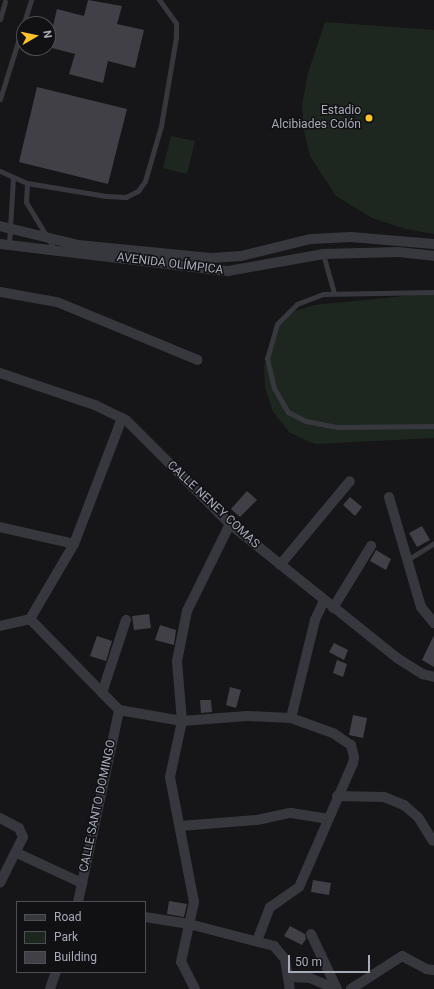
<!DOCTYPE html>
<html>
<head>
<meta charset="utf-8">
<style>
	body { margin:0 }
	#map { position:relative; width:434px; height:989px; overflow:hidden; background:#161618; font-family:Roboto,sans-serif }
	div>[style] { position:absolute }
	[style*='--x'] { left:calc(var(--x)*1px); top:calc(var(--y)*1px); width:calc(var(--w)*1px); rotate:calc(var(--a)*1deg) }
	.green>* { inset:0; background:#1d271f }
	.building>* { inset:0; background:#404046 }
	.lane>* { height:5px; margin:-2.5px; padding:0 2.5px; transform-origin:2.5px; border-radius:2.5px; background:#37373e }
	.street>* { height:10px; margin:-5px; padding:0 5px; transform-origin:5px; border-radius:5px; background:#37373e }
	.dots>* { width:11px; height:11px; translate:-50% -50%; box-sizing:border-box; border:2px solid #111113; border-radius:50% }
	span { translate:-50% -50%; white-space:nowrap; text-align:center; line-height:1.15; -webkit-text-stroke:3px #111113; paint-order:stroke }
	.poi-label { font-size:12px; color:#a7abba }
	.right { translate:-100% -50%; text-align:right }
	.street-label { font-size:12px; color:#a7abba }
	.legend { position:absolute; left:16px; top:901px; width:130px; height:72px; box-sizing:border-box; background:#111113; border:1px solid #4d4f56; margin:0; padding:5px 7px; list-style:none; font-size:12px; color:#a7abba }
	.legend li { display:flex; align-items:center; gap:8px; height:20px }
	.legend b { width:20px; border:1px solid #4d4f56 }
	.north { position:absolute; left:16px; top:16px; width:40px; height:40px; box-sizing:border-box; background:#111113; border:1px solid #4d4f56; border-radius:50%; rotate:81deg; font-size:11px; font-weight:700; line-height:16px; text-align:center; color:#a7abba }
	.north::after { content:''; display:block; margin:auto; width:14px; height:18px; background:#ffc427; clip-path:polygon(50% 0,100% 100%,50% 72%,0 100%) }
	.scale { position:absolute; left:288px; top:955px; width:82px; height:18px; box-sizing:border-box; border:2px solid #a7abba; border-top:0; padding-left:5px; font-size:12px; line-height:14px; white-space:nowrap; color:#a7abba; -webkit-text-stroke:3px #111113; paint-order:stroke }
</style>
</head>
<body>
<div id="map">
	<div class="green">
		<i style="clip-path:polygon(325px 22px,434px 30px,434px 234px,406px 229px,372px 218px,336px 196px,310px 156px,304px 131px,302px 105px,308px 73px)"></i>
		<i style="clip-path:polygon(171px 136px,195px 141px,187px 174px,163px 168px)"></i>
		<i style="clip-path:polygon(434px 293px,434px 438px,315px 444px,290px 433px,273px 412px,265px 387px,264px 366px,280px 321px,295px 311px,314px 305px)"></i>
	</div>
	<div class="building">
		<i style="clip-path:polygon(88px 0,122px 6px,117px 24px,144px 30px,135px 68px,108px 61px,103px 83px,69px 74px,75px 54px,48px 47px,57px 9px,84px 16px)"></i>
		<i style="clip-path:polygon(37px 87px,127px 109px,108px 184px,19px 162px)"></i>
		<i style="clip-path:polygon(247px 491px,257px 500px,240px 517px,231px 509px)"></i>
		<i style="clip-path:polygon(350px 497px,362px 507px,355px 516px,343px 505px)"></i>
		<i style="clip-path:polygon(422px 526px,430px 540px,417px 547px,409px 533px)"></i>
		<i style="clip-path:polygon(376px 550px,391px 559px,386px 570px,370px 561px)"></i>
		<i style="clip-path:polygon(149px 614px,151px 628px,134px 630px,132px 616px)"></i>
		<i style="clip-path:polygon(160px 625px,176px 630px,174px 645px,155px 640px)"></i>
		<i style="clip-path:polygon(434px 635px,434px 667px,422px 660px)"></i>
		<i style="clip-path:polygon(97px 636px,112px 641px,106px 661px,90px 656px)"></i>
		<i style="clip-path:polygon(334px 643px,348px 650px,344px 660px,329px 652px)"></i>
		<i style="clip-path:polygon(337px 660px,347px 664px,343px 677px,333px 673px)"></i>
		<i style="clip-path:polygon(230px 687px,241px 690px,236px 708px,226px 705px)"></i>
		<i style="clip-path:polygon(200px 700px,211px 700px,212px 712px,201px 713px)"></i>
		<i style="clip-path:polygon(353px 715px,367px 718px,363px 738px,349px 735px)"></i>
		<i style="clip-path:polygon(313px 880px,331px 883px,329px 895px,311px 892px)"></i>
		<i style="clip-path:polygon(169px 901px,187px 904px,184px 917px,167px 914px)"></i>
		<i style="clip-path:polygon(290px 926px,305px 934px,306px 939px,302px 945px,284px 936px)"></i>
	</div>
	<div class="lane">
		<i style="--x:0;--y:19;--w:18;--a:-74"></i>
		<i style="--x:0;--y:99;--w:104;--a:-72.6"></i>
		<i style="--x:0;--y:171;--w:30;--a:24"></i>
		<i style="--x:27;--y:183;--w:80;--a:9.3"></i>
		<i style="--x:106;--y:196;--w:20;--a:3"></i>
		<i style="--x:126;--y:197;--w:13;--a:-27"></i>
		<i style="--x:138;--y:191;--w:12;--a:-55"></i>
		<i style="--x:145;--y:181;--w:57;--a:-73.8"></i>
		<i style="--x:161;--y:126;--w:90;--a:-80.4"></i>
		<i style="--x:176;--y:37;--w:14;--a:-90"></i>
		<i style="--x:176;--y:23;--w:29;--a:-126"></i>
		<i style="--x:27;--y:183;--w:19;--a:93"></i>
		<i style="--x:26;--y:202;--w:56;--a:58.9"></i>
		<i style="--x:9;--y:245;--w:67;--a:-86.6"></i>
		<i style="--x:323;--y:254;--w:41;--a:74.2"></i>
		<i style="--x:434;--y:292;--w:111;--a:179"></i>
		<i style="--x:323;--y:294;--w:28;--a:159"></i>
		<i style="--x:297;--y:304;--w:28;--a:135"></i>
		<i style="--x:277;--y:324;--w:35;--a:106"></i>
		<i style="--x:267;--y:358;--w:31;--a:77"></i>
		<i style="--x:274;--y:388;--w:28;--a:60"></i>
		<i style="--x:288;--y:412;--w:20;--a:27"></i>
		<i style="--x:306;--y:421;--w:32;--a:11"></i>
		<i style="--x:337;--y:427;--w:97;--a:-0.6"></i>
		<i style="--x:407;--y:560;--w:32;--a:-32"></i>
	</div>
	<div class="street">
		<i style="--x:0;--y:226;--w:80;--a:13.7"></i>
		<i style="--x:78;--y:245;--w:134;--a:5.6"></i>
		<i style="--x:211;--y:258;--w:30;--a:-4"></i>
		<i style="--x:241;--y:256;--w:72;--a:-13.7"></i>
		<i style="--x:311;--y:239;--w:40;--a:-2.9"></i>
		<i style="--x:351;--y:237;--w:83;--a:4.8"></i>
		<i style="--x:0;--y:244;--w:230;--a:6.8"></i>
		<i style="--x:228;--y:271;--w:97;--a:-10.1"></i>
		<i style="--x:323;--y:254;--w:75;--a:-1.5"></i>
		<i style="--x:398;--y:252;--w:36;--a:6"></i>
		<i style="--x:0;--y:292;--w:58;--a:10"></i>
		<i style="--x:57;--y:302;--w:152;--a:22.4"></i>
		<i style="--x:0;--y:373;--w:100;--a:18.6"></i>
		<i style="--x:95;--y:405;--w:34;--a:26"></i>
		<i style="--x:126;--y:420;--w:147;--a:45"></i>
		<i style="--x:230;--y:524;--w:214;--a:38.7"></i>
		<i style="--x:397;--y:658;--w:31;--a:32"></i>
		<i style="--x:423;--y:674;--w:11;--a:15"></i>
		<i style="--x:389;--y:497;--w:115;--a:73.8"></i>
		<i style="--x:421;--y:607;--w:21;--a:51"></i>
		<i style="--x:0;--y:527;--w:76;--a:12.9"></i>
		<i style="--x:280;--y:565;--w:109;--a:-50.2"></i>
		<i style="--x:333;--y:608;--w:73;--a:-58.5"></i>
		<i style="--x:30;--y:619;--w:127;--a:45.6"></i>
		<i style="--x:119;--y:710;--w:64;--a:9.9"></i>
		<i style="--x:182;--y:721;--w:65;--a:-4.4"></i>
		<i style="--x:247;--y:716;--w:44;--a:2.6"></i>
		<i style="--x:291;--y:718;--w:45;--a:19.7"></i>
		<i style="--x:333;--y:733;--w:22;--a:34"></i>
		<i style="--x:351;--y:745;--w:12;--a:76"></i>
		<i style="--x:354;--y:757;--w:6;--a:99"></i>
		<i style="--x:353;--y:763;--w:135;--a:113.5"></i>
		<i style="--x:299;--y:887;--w:35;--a:145"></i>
		<i style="--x:270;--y:907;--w:36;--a:111"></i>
		<i style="--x:0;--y:626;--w:31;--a:-13"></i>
		<i style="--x:30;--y:619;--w:87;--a:-59.6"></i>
		<i style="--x:74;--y:544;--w:135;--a:-69.1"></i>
		<i style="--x:102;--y:693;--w:77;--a:-71.8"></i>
		<i style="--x:291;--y:718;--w:101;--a:-76.2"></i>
		<i style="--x:315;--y:620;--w:21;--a:-65"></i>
		<i style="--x:337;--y:796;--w:47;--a:1.2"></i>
		<i style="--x:384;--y:797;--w:22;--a:22"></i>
		<i style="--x:404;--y:805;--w:18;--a:41"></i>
		<i style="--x:418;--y:817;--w:28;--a:58"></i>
		<i style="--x:0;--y:818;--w:21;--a:28"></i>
		<i style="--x:19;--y:828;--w:10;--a:66"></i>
		<i style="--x:23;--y:837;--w:51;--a:116.6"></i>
		<i style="--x:180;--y:826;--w:77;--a:-4.5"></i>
		<i style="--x:257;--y:820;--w:35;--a:-12"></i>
		<i style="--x:291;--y:813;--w:37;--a:9"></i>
		<i style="--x:17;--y:853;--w:72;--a:24.8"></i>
		<i style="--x:78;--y:902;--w:196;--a:-77.9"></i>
		<i style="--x:145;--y:917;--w:45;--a:9"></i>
		<i style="--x:189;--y:924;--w:88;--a:14.5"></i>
		<i style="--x:274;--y:946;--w:17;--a:50"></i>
		<i style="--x:285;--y:959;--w:30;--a:81"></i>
		<i style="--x:311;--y:934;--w:61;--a:64.7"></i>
		<i style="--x:289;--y:977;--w:21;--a:3"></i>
		<i style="--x:310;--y:978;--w:28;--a:23"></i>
		<i style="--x:50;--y:989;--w:18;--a:-71"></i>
		<i style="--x:195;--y:989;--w:30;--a:-117"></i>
		<i style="--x:181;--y:962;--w:61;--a:-77.8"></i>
		<i style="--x:194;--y:902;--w:127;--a:-100.9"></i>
		<i style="--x:170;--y:777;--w:57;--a:-77.9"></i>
		<i style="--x:182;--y:721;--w:60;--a:-94.8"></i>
		<i style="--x:177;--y:661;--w:51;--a:-78.7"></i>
		<i style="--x:187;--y:611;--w:97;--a:-63.7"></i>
		<i style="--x:351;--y:989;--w:61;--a:-32.9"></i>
		<i style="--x:402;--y:956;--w:27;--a:28"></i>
		<i style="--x:426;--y:969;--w:8;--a:7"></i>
	</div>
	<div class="dots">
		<i style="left:369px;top:118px;background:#ffc427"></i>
	</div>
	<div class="poi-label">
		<span class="right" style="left:361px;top:118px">Estadio<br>Alcibiades Colón</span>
	</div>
	<div class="street-label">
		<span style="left:170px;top:264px;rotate:7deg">AVENIDA OLÍMPICA</span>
		<span style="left:213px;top:505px;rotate:43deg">CALLE NENEY COMAS</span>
		<span style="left:98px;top:806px;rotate:-78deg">CALLE SANTO DOMINGO</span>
	</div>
	<ul class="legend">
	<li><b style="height:5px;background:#37373e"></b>Road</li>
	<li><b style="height:11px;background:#1d271f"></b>Park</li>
	<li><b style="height:11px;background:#404046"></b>Building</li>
	</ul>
	<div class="north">N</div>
	<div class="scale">50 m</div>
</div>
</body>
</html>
